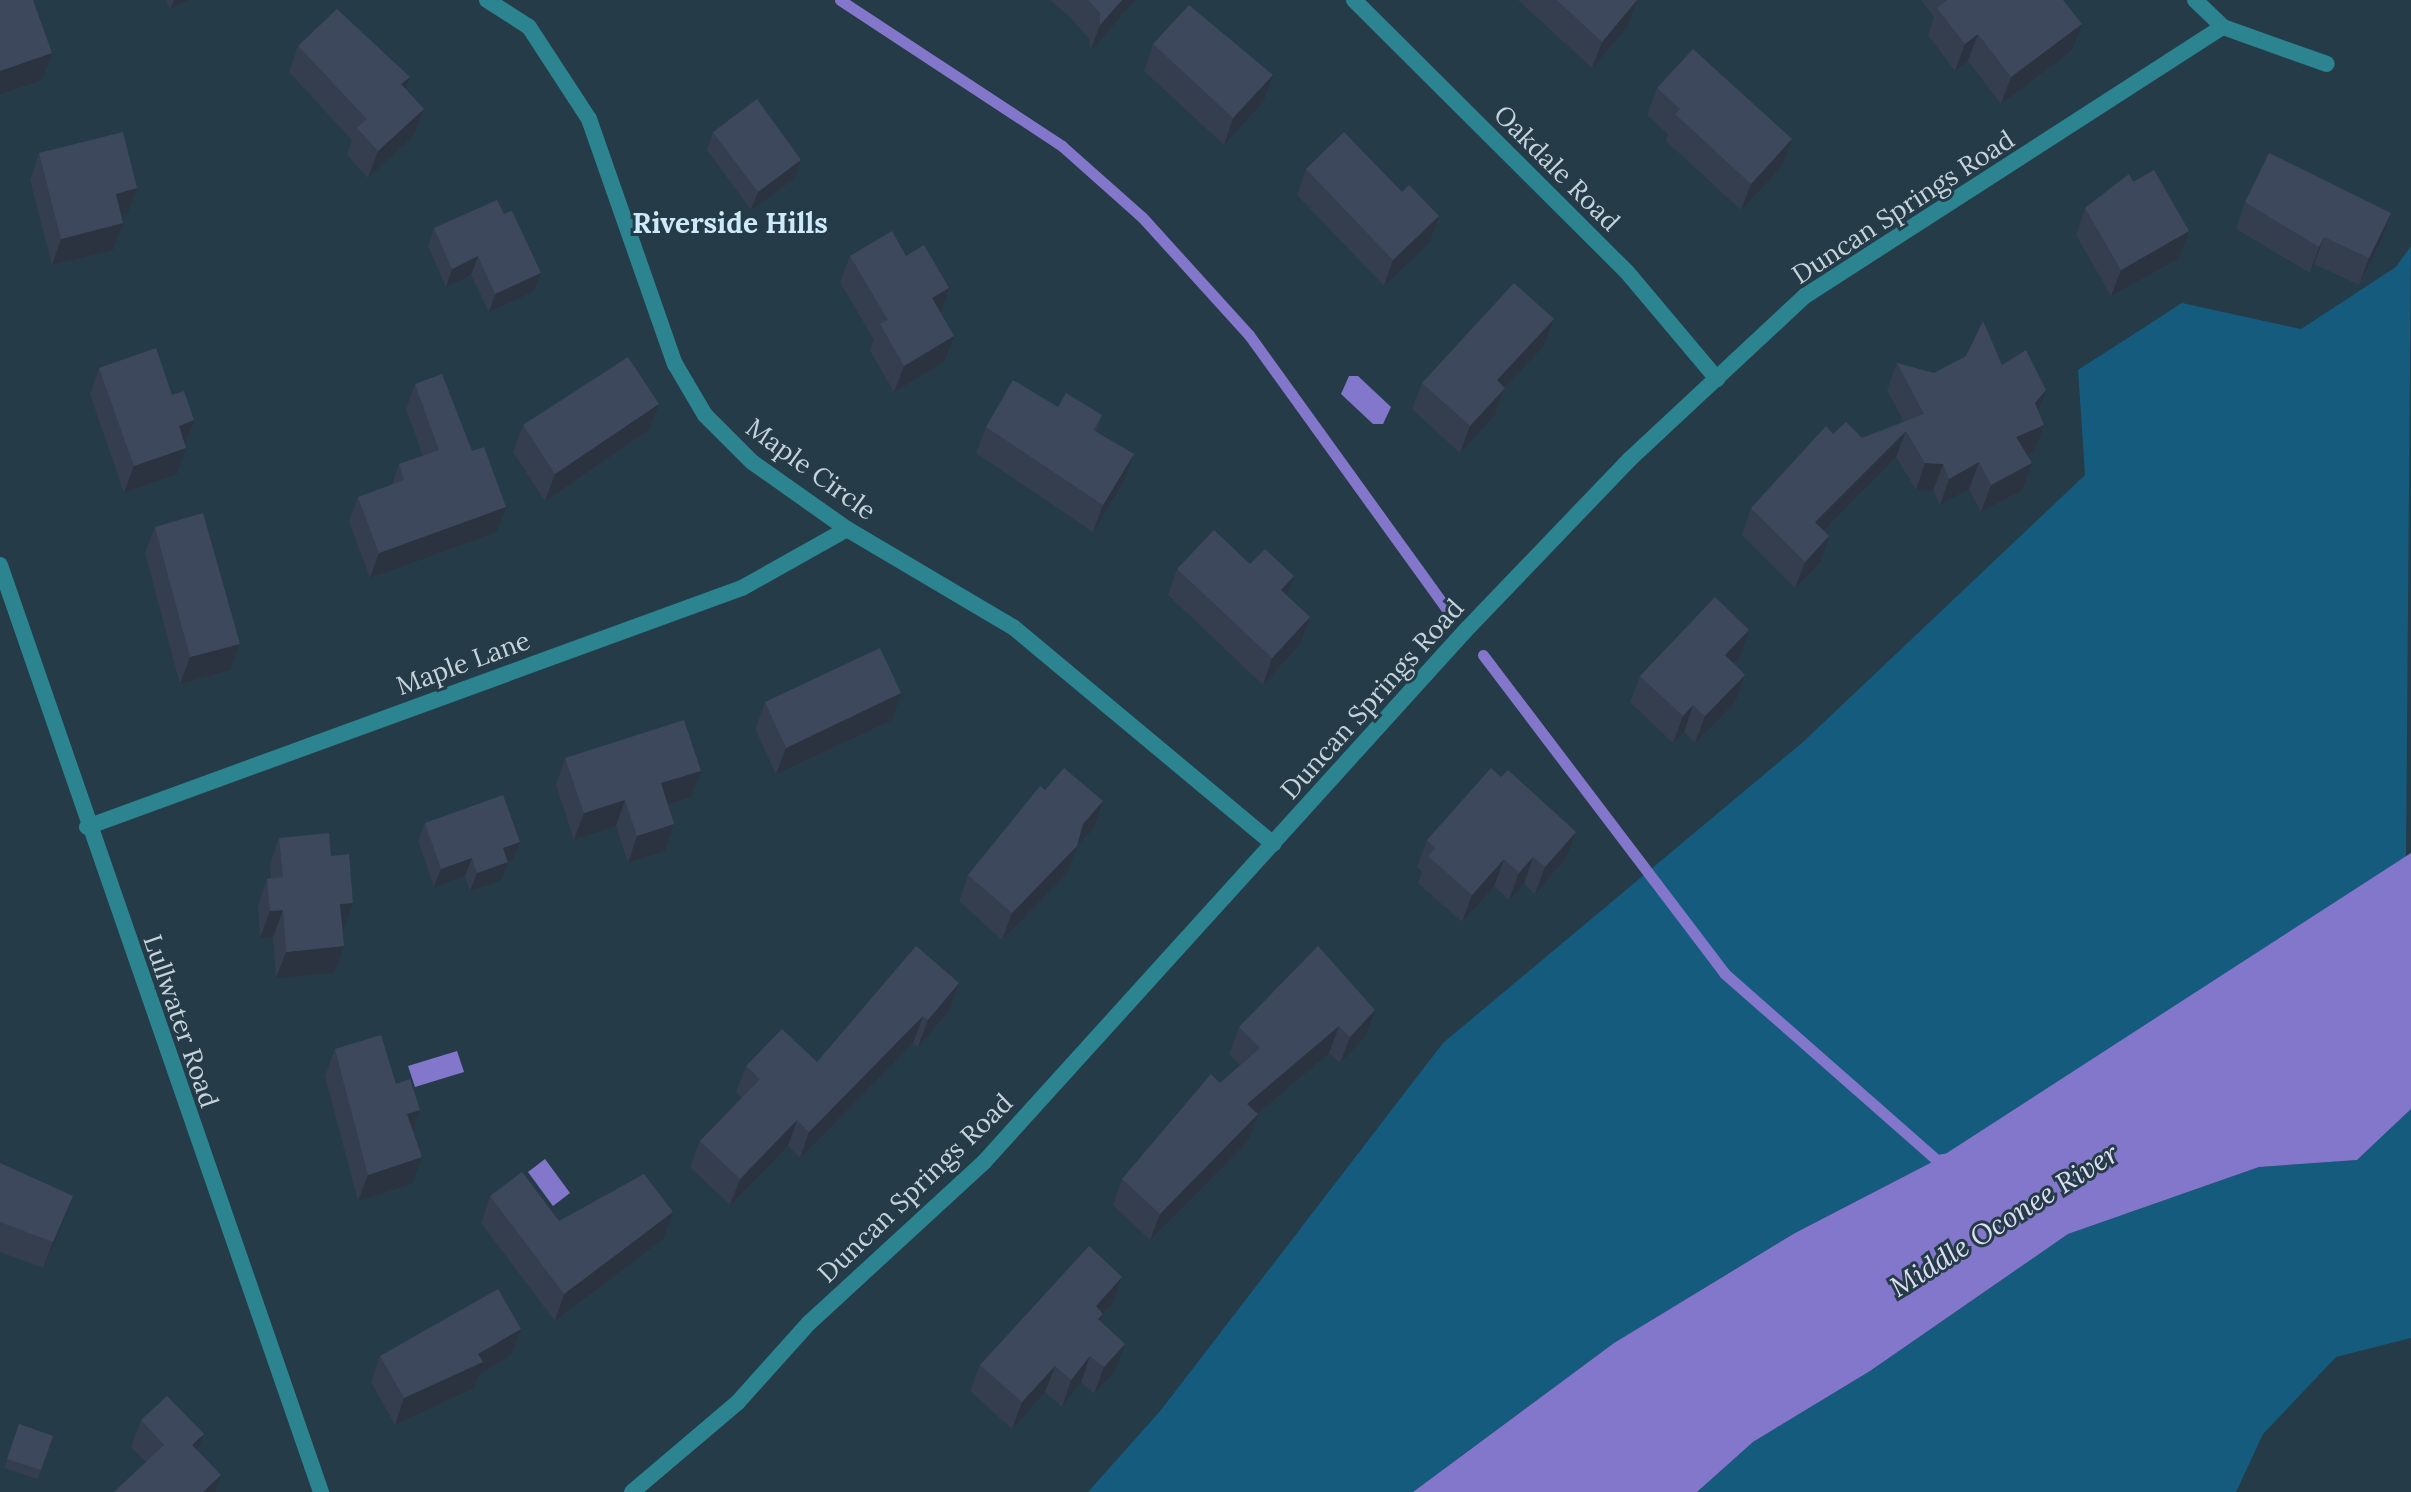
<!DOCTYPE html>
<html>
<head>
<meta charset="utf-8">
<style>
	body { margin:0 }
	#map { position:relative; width:2411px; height:1492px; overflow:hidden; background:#253b48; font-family:Lora,serif }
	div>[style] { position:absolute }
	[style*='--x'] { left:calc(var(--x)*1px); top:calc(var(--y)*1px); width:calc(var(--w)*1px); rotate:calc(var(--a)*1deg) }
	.green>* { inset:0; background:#155b7d }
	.water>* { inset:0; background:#8377cc }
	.stream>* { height:11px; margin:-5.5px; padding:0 5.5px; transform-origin:5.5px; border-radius:5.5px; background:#8377cc }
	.minor>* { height:16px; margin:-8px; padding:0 8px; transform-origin:8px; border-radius:8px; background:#2b8490 }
	.wall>* { inset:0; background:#343e4f }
	.shaded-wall>* { inset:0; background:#2b3240 }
	.building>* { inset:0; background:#3d485c }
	span { translate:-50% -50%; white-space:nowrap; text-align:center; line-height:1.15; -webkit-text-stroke:6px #253b48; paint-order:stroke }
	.street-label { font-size:26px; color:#c6d3db }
	.neighbourhood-label { font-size:28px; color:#cee9f9; font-weight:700 }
	.water-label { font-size:28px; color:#deddf3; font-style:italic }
</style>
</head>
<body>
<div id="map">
	<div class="green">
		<i style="clip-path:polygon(2411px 246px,2406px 859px,1936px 1160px,1795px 1233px,1614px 1343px,1413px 1492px,1088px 1492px,1161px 1410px,1443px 1043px,1803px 742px,2085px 475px,2078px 370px,2182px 303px,2301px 329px,2396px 267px)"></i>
		<i style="clip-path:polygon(2411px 1109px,2411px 1338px,2336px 1357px,2263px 1434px,2236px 1492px,1697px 1492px,1753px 1442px,1870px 1371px,2068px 1234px,2259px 1167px,2357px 1160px)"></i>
	</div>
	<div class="water">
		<i style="clip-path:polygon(1349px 376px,1358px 376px,1391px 407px,1383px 424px,1373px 424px,1341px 394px)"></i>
		<i style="clip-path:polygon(2411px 853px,2411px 1109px,2357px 1160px,2259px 1167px,2068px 1234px,1870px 1371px,1753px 1442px,1697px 1492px,1413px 1492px,1614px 1343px,1795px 1233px,1936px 1160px)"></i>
		<i style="clip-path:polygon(457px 1051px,464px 1072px,415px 1087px,408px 1066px)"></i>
		<i style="clip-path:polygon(545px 1159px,570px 1193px,553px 1206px,528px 1172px)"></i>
	</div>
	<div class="stream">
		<i style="--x:840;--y:0;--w:266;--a:33.3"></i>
		<i style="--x:1062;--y:146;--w:107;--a:41.6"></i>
		<i style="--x:1142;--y:217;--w:159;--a:47.8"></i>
		<i style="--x:1249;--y:335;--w:337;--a:54.2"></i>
		<i style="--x:1483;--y:655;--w:399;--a:52.8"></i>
		<i style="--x:1724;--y:973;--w:283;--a:41.3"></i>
		<i style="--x:1937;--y:1160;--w:12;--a:-9"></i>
	</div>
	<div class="minor">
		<i style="--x:487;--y:0;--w:50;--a:32.7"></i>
		<i style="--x:529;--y:27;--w:110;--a:56.9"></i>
		<i style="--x:589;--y:119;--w:260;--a:70.7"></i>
		<i style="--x:675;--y:364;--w:59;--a:59.5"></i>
		<i style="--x:705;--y:415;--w:66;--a:45"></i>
		<i style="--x:752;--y:462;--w:116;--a:35.2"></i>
		<i style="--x:847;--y:529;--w:193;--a:30.6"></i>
		<i style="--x:1013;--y:627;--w:339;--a:39.8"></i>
		<i style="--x:1354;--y:0;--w:385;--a:44.9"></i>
		<i style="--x:1627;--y:272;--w:140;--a:49.9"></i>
		<i style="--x:2195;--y:0;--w:39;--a:44"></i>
		<i style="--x:2223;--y:27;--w:110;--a:19.6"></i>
		<i style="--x:0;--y:565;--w:981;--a:70.9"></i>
		<i style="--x:87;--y:827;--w:697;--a:-20.05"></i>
		<i style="--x:742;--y:588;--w:120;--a:-29.3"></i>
		<i style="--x:632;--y:1492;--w:139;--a:-40.3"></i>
		<i style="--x:738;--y:1402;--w:106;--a:-48.1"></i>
		<i style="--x:809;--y:1323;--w:238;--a:-42.6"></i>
		<i style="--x:984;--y:1162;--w:716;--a:-47.83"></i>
		<i style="--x:1465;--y:631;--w:238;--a:-46.2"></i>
		<i style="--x:1630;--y:459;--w:239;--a:-43"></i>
		<i style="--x:1805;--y:296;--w:497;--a:-32.8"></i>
	</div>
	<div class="wall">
		<i style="clip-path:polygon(166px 0,190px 0,170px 9px)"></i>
		<i style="clip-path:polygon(1050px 0,1135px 0,1090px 52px,1090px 40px,1069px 16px)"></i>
		<i style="clip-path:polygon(1518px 0,1637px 0,1628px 26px,1592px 68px)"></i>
		<i style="clip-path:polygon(1921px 0,2063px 0,2072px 50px,2001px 104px,1968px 61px,1955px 71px,1928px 35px,1934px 17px)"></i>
		<i style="clip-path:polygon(1153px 44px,1263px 102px,1224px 145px,1144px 71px)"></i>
		<i style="clip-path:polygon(298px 46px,405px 89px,424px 109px,414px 135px,368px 178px,347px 155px,352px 140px,289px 72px)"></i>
		<i style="clip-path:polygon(1657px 88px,1782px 166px,1741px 210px,1666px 141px,1668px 134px,1647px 115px)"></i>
		<i style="clip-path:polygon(713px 132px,795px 178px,751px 210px,707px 150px)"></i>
		<i style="clip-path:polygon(39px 153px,137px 188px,127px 215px,121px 217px,123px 223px,113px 250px,52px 265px,30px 180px)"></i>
		<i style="clip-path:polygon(1306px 169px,1429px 243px,1384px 286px,1297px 195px)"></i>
		<i style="clip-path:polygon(2245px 202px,2391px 213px,2382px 239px,2359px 285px,2314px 264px,2310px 273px,2236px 229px)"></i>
		<i style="clip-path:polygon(2085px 208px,2189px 231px,2179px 258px,2111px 296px,2076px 235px)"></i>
		<i style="clip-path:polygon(434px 228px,534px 291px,489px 312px,471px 275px,446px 287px,428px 246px)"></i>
		<i style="clip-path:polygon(850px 256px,940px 313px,944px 362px,894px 392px,870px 351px,874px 340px,840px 282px)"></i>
		<i style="clip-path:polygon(1554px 319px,1544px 346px,1504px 388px,1495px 415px,1460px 453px,1412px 409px,1422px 383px)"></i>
		<i style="clip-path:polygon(1897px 363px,1934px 373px,2002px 365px,2038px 411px,2034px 451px,2027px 454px,2022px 490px,1981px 512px,1969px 489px,1940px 505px,1933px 491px,1916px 490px,1896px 457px,1824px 531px,1820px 563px,1795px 588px,1742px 535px,1751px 508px,1833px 434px,1862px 438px,1904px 422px,1887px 390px)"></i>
		<i style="clip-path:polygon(99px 368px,172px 395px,194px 420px,177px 474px,124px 493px,90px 394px)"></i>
		<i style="clip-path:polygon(415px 384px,497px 532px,370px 578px,349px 522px,358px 497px,392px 485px,399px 464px,423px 456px,406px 409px)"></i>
		<i style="clip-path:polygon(659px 404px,649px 430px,545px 501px,513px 452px,523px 425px)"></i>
		<i style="clip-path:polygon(1058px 407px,1102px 415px,1096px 432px,1134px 454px,1124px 481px,1093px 532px,976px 453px,986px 427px)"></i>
		<i style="clip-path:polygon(155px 527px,240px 644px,230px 670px,180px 684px,145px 553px)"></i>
		<i style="clip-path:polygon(1250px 564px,1310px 617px,1300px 644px,1263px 685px,1168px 595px,1177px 569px)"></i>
		<i style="clip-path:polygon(1740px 657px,1734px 663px,1745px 675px,1736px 701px,1695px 743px,1684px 732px,1673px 743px,1630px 702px,1640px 676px)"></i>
		<i style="clip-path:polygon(901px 693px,892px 720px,776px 774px,755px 729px,765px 702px)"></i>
		<i style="clip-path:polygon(565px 758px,691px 797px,668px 805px,674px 824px,665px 851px,628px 863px,616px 826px,574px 840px,556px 785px)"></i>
		<i style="clip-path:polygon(1501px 777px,1576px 832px,1566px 858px,1535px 894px,1524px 884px,1509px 900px,1494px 886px,1462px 922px,1418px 883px,1422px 872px,1417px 867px,1427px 840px)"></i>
		<i style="clip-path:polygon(1045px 790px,1103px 801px,1094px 828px,1077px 846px,1068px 872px,1002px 940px,959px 901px,968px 875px)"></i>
		<i style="clip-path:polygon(425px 823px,520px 842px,513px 860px,508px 862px,502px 880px,470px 891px,465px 876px,434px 887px,418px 841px)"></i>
		<i style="clip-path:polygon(279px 838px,331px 856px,343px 930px,334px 973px,276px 978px,273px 937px,260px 938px,258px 905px,267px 879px,271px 878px,270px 864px)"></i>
		<i style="clip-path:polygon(1318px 946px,1365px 1037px,1340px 1063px,1329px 1053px,1257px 1114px,1248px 1141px,1150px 1240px,1113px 1205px,1122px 1179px,1240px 1065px,1229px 1054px,1239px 1027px)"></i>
		<i style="clip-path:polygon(959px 983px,950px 1010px,918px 1047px,913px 1043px,800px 1158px,788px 1146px,730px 1205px,690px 1167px,700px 1141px,742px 1098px,736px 1092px,746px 1066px,817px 1062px)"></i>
		<i style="clip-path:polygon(335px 1049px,396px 1084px,420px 1110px,412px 1131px,412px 1184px,358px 1201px,325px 1076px)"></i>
		<i style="clip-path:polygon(0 1163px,73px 1196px,43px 1268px,0 1252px)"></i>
		<i style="clip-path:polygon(490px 1196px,559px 1221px,663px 1239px,555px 1321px,481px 1223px)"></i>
		<i style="clip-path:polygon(1113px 1303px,1103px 1314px,1101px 1322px,1115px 1371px,1094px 1394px,1081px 1382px,1062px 1407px,1045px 1392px,1012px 1429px,970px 1391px,980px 1365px)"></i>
		<i style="clip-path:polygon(511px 1355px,479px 1375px,474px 1388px,395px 1425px,371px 1382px,380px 1356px)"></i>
		<i style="clip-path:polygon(141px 1420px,204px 1434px,198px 1450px,146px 1462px,131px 1447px)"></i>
		<i style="clip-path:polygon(19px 1424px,53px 1436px,38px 1479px,4px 1468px)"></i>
	</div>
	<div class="shaded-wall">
		<i style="clip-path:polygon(174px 0,190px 0,170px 9px)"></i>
		<i style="clip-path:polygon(1122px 0,1135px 0,1090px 52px,1100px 25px)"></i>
		<i style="clip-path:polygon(1637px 0,1628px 26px,1592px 68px,1602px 42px)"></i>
		<i style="clip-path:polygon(2082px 24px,2072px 50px,2001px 104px,2011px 77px)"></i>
		<i style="clip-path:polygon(1978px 34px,1968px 61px,1955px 71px,1965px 44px)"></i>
		<i style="clip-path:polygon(52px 53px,42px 80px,0 94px,0 71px)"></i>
		<i style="clip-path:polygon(1273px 75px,1263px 102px,1224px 145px,1233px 118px)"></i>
		<i style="clip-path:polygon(410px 77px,400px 103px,401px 84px)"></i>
		<i style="clip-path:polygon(424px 109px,414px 135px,368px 178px,378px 151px)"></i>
		<i style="clip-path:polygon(1792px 139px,1782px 166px,1741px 210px,1751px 184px)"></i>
		<i style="clip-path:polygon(801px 160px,795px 178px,751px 210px,758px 192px)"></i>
		<i style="clip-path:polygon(137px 188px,127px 215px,106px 220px,116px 194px)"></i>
		<i style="clip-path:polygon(2391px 213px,2382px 239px,2359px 285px,2369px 258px)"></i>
		<i style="clip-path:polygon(1439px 216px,1429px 243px,1384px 286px,1393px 260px)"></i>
		<i style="clip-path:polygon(123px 223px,113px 250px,52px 265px,61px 239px)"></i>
		<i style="clip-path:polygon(2189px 231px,2179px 258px,2111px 296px,2121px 270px)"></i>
		<i style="clip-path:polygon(2324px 237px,2314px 264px,2310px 273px,2319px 247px)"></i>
		<i style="clip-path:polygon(478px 256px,471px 275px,446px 287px,452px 269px)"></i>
		<i style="clip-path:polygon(541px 273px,534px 291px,489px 312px,495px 294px)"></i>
		<i style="clip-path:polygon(949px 288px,940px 314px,932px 298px)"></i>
		<i style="clip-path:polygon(1554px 319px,1544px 346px,1504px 388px,1495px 415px,1460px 453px,1470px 426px,1497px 380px)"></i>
		<i style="clip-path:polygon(954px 336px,944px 362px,894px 392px,904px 366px)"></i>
		<i style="clip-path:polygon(2046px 390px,2036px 416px,2035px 403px)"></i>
		<i style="clip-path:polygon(659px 404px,649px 430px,545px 501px,555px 474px)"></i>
		<i style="clip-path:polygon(194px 420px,185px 447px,179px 426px)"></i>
		<i style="clip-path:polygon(2044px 425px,2034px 451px,2007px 463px,2016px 437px)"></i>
		<i style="clip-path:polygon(1906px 431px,1896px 457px,1806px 549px,1815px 522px)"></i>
		<i style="clip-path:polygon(186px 448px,177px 474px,124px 493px,134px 466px)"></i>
		<i style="clip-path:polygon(1134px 454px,1124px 481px,1093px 532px,1103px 505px)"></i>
		<i style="clip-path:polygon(1979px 462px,1969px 489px,1940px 505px,1949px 479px)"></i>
		<i style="clip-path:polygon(1925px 463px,1943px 464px,1933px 491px,1916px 490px)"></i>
		<i style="clip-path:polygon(2032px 463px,2022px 490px,1981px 512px,1991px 485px)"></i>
		<i style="clip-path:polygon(506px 507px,497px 532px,370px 578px,379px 553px)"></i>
		<i style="clip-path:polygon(1829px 536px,1820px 563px,1795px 588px,1805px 562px)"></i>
		<i style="clip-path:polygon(1294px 576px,1284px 602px,1281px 590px)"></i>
		<i style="clip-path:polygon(1310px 617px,1300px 644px,1263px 685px,1272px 658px)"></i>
		<i style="clip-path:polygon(1749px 630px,1740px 657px,1716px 682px,1725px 655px)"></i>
		<i style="clip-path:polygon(240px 644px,230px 670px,180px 684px,190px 657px)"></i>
		<i style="clip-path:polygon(1745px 675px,1736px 701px,1695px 743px,1705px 716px)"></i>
		<i style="clip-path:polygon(901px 693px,892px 720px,776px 774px,786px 748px)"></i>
		<i style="clip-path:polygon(1693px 705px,1684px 732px,1673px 743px,1683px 716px)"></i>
		<i style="clip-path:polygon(701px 771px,691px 797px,651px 810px,661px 783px)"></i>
		<i style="clip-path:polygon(625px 800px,616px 826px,574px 840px,584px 813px)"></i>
		<i style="clip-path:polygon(1103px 801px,1094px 828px,1077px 846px,1068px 872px,1002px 940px,1012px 913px,1083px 824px)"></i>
		<i style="clip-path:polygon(674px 824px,665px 851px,628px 863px,637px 836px)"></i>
		<i style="clip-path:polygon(1576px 832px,1566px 858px,1535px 894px,1545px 867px)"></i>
		<i style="clip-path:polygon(520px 842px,513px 860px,496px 866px,503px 848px)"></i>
		<i style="clip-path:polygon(1533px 857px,1524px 884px,1509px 900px,1519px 873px)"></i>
		<i style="clip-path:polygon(472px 858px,465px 876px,434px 887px,441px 869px)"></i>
		<i style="clip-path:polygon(1504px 859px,1494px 886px,1462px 922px,1472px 895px)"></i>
		<i style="clip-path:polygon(508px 862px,502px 880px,470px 891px,477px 873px)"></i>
		<i style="clip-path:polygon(353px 903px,343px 930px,340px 904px)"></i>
		<i style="clip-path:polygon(283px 910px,273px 937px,260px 938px,270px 911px)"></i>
		<i style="clip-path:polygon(344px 946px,334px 973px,276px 978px,286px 952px)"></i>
		<i style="clip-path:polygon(959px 983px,950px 1010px,918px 1047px,928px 1020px)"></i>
		<i style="clip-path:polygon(1375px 1010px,1365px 1037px,1340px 1063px,1350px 1037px)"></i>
		<i style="clip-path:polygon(923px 1016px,913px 1043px,800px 1158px,809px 1132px)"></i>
		<i style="clip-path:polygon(1339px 1026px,1329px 1053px,1237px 1131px,1247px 1104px)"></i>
		<i style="clip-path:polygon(420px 1110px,410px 1137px,407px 1114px)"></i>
		<i style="clip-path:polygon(1258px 1114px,1248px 1141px,1150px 1240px,1160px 1214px)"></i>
		<i style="clip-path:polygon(797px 1120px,788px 1146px,730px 1205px,740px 1179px)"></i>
		<i style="clip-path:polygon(422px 1157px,412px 1184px,358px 1201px,368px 1175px)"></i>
		<i style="clip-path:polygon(73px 1196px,63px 1222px,43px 1268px,53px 1242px)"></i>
		<i style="clip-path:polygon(673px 1212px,663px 1239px,555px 1321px,564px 1294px)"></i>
		<i style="clip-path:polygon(1122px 1277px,1113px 1303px,1103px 1314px,1094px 1340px,1096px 1306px)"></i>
		<i style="clip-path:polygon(521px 1329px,511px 1355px,479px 1375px,474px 1388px,395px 1425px,404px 1398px)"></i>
		<i style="clip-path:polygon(1125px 1344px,1115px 1371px,1094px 1394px,1104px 1367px)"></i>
		<i style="clip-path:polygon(1090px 1356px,1081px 1382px,1062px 1407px,1071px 1380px)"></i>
		<i style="clip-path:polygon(1055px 1366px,1045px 1392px,1012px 1429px,1022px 1402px)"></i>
		<i style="clip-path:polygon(204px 1434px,194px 1460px,192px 1445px)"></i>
		<i style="clip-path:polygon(221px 1475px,215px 1492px,203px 1492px)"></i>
	</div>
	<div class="building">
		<i style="clip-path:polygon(0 0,33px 0,52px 53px,0 71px)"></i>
		<i style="clip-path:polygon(1088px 0,1122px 0,1100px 25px,1100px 13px)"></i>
		<i style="clip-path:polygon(1557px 0,1637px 0,1602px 42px)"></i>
		<i style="clip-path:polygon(1947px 0,2063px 0,2082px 24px,2011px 77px,1978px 34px,1965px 44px,1937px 8px)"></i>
		<i style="clip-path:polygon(1189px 5px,1273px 75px,1233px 118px,1153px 44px)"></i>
		<i style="clip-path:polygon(337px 9px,410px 77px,401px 84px,424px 109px,378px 151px,357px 128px,367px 119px,298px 46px)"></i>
		<i style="clip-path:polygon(1693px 49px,1792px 139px,1751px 184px,1675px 114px,1680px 109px,1657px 88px)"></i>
		<i style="clip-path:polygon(757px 99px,801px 160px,758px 192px,713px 132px)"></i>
		<i style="clip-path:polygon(123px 132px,137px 188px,116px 194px,123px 223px,61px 239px,39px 153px)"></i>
		<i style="clip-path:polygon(1344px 132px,1402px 192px,1409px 185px,1439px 216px,1393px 260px,1306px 169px)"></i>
		<i style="clip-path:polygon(2269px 153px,2391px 213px,2369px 258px,2324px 237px,2319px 247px,2245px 202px)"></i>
		<i style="clip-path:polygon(2154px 170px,2189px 231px,2121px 270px,2085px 208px,2129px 174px,2133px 182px)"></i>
		<i style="clip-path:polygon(497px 200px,504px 214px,512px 211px,541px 273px,495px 294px,478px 256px,452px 269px,434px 228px)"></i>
		<i style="clip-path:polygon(892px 231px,906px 256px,924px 245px,949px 288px,932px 298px,954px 336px,904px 366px,880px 324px,888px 320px,850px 256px)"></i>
		<i style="clip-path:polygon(1514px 283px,1554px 319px,1497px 380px,1505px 388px,1470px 426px,1422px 383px)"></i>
		<i style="clip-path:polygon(1983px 321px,2002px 365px,2026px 350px,2046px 390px,2035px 403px,2044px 425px,2016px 437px,2032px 463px,1991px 485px,1979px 462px,1949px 479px,1943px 464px,1925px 463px,1906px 431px,1815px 522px,1829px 536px,1805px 562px,1751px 508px,1826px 426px,1833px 434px,1846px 422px,1862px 438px,1924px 414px,1897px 363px,1934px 373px,1966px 356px)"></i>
		<i style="clip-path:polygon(156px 348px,172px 395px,184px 391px,194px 420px,179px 426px,186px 448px,134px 466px,99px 368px)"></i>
		<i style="clip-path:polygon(628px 357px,659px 404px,555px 474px,523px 425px)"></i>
		<i style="clip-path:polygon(442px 374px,472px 451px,484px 447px,506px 507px,379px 553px,358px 497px,404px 480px,399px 464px,439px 450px,415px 384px)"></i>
		<i style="clip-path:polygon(1013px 380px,1058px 407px,1066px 393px,1102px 415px,1093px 430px,1134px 454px,1103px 505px,986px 427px)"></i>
		<i style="clip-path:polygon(203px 513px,240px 644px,190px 657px,155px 527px)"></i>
		<i style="clip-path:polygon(1214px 530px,1250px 564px,1265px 549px,1294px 576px,1281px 590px,1310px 617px,1272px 658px,1177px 569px)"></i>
		<i style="clip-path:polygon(1715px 597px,1749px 630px,1725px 655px,1745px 675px,1705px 716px,1693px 705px,1683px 716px,1640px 676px)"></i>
		<i style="clip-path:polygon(880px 648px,901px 693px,786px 748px,765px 702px)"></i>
		<i style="clip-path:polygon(684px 720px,701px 771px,661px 783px,674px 824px,637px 836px,625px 800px,584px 813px,565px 758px)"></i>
		<i style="clip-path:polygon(1064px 768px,1103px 801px,1083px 824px,1077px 846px,1012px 913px,968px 875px,1040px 786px,1045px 790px)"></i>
		<i style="clip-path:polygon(1491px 768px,1501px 777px,1508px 770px,1576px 832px,1545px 867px,1533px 857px,1519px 873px,1504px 859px,1472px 895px,1428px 856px,1435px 848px,1427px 840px)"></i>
		<i style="clip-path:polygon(503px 795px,520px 842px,503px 848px,508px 862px,477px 873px,472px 858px,441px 869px,425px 823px)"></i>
		<i style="clip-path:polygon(329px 833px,331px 856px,349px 854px,353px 903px,340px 904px,344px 946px,286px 952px,283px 910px,270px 911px,267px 879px,283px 877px,279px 838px)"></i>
		<i style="clip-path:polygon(916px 946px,959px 983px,928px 1020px,923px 1016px,809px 1132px,797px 1120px,740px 1179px,700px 1141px,760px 1079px,746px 1066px,782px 1029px,817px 1062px)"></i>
		<i style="clip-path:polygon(1318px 946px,1375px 1010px,1350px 1037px,1339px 1026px,1247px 1104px,1258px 1114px,1160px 1214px,1122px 1179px,1211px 1074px,1220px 1083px,1260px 1048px,1239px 1027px)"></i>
		<i style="clip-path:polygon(381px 1035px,396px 1084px,410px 1079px,420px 1110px,407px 1114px,422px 1157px,368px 1175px,335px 1049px)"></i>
		<i style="clip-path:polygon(0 1163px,73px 1196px,53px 1242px,0 1222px)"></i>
		<i style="clip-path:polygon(522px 1172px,559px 1221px,644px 1174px,673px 1212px,564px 1294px,490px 1196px)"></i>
		<i style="clip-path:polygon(1089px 1246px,1122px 1277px,1096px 1306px,1103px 1314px,1098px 1319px,1125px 1344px,1104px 1367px,1090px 1356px,1071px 1380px,1055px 1366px,1022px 1402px,980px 1365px)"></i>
		<i style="clip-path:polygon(498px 1289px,521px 1329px,478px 1354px,483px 1362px,404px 1398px,380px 1356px)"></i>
		<i style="clip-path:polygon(167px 1396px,204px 1434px,192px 1445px,221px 1475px,203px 1492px,114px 1492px,164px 1445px,141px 1420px)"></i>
		<i style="clip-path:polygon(19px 1424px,53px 1436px,41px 1470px,7px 1459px)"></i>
	</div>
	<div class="street-label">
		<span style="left:1557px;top:168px;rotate:45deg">Oakdale Road</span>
		<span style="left:1903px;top:207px;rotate:-33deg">Duncan Springs Road</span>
		<span style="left:811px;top:469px;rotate:36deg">Maple Circle</span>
		<span style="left:463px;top:663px;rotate:-20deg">Maple Lane</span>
		<span style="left:1372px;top:699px;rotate:-48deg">Duncan Springs Road</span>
		<span style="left:181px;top:1021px;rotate:71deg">Lullwater Road</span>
		<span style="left:915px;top:1188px;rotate:-44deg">Duncan Springs Road</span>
	</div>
	<div class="neighbourhood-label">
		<span style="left:730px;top:223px">Riverside Hills</span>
	</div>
	<div class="water-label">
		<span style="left:2004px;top:1220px;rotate:-32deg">Middle Oconee River</span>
	</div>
</div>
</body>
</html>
